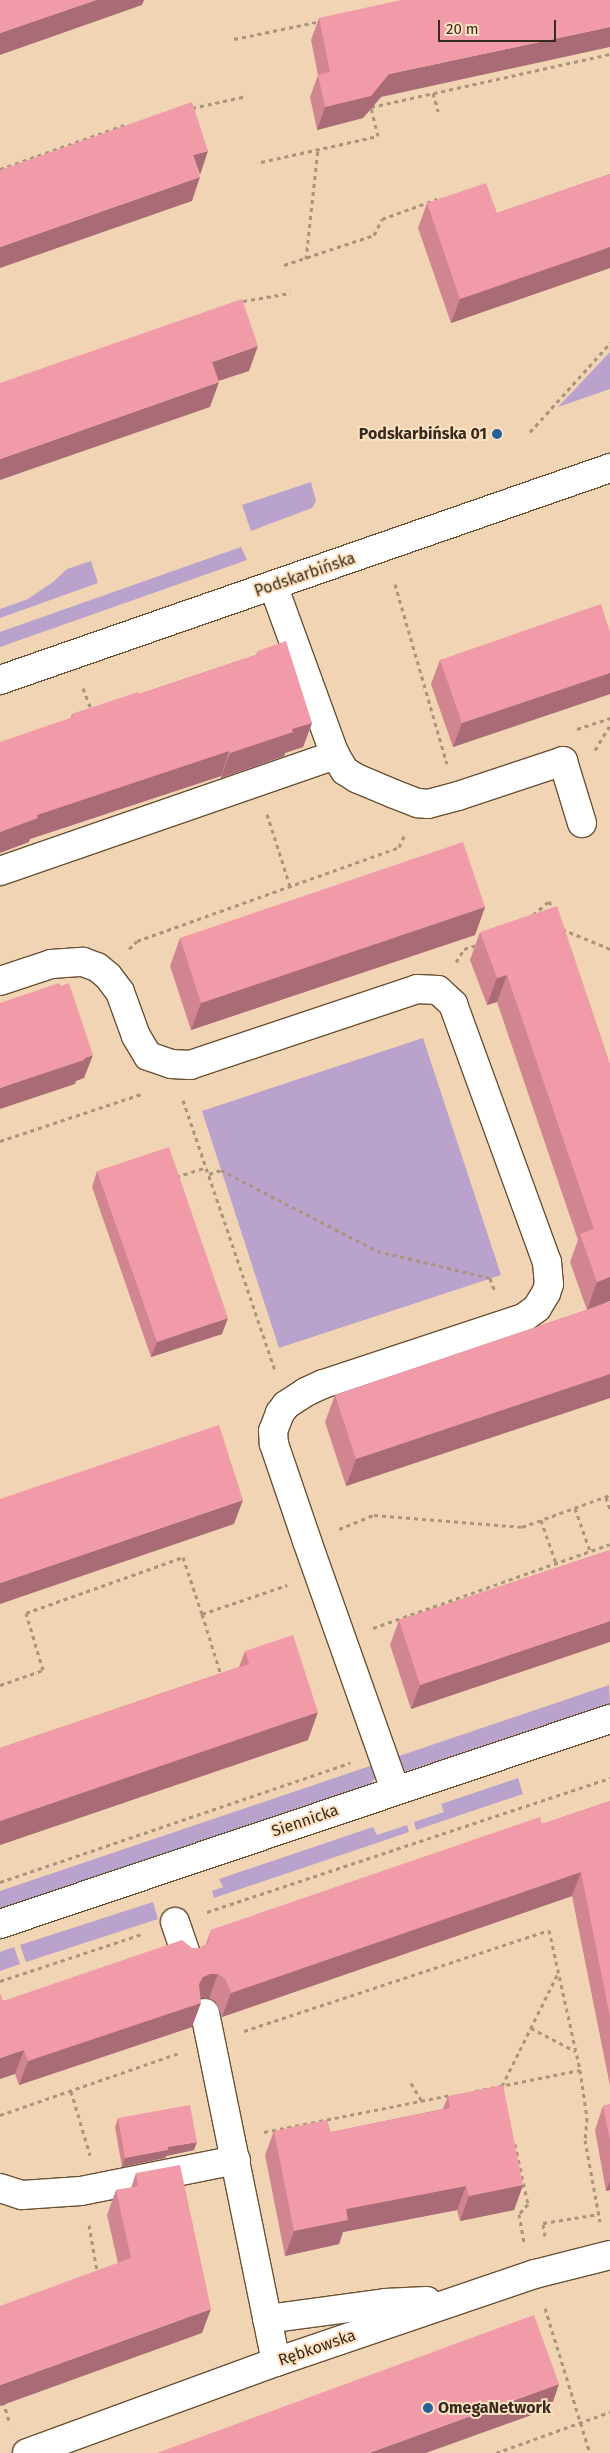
<!DOCTYPE html>
<html>
<head>
<meta charset="utf-8">
<style>
	body { margin:0 }
	#map { position:relative; width:610px; height:2453px; overflow:hidden; background:#f1d4b4; font-family:"Fira Sans",sans-serif }
	div>[style] { position:absolute }
	[style*='--x'] { left:calc(var(--x)*1px); top:calc(var(--y)*1px); width:calc(var(--w)*1px); rotate:calc(var(--a)*1deg) }
	.green>* { inset:0; background:#b9a2cc }
	.path>* { height:3px; margin-top:-1.5px; transform-origin:0; background:repeating-linear-gradient(90deg,#aa947b 0 4px,transparent 0 8px) }
	.roads { filter:drop-shadow(1px 0 #6a5235) drop-shadow(-1px 0 #6a5235) drop-shadow(0 1px #6a5235) drop-shadow(0 -1px #6a5235) }
	.minor>* { height:28px; margin:-14px; padding:0 14px; transform-origin:14px; border-radius:14px; background:#fff }
	.tertiary>* { height:28px; margin:-14px; padding:0 14px; transform-origin:14px; border-radius:14px; background:#fff }
	.wall>* { inset:0; background:#d08590 }
	.shaded-wall>* { inset:0; background:#a96c76 }
	.building>* { inset:0; background:#f29ba8 }
	.dots>* { width:14px; height:14px; translate:-50% -50%; box-sizing:border-box; border:2px solid #ffe1c1; border-radius:50% }
	span { translate:-50% -50%; white-space:nowrap; text-align:center; line-height:1.15; -webkit-text-stroke:4px #ffe1c1; paint-order:stroke }
	.poi-label { font-size:16px; color:#362b1f; font-weight:700 }
	.right { translate:-100% -50%; text-align:right }
	.left { translate:0 -50%; text-align:left }
	.street-label { font-size:16px; color:#362b1f }
	.scale { position:absolute; left:438px; top:20px; width:118px; height:22px; box-sizing:border-box; border:2px solid #362b1f; border-top:0; padding-left:6px; font-size:15px; line-height:18px; white-space:nowrap; color:#362b1f; -webkit-text-stroke:4px #ffe1c1; paint-order:stroke }
</style>
</head>
<body>
<div id="map">
	<div class="green">
		<i style="clip-path:polygon(610px 352px,610px 389px,558px 407px)"></i>
		<i style="clip-path:polygon(311px 482px,316px 501px,312px 508px,251px 531px,242px 505px)"></i>
		<i style="clip-path:polygon(241px 547px,247px 560px,0 647px,0 632px)"></i>
		<i style="clip-path:polygon(91px 561px,98px 583px,0 618px,0 609px,28px 599px,53px 582px,67px 569px)"></i>
		<i style="clip-path:polygon(423px 1038px,501px 1275px,279px 1348px,202px 1111px)"></i>
		<i style="clip-path:polygon(609px 1685px,610px 1703px,401px 1773px,396px 1757px)"></i>
		<i style="clip-path:polygon(373px 1765px,375px 1778px,370px 1785px,0 1908px,0 1891px)"></i>
		<i style="clip-path:polygon(518px 1778px,523px 1794px,416px 1830px,414px 1822px,444px 1812px,441px 1804px)"></i>
		<i style="clip-path:polygon(407px 1825px,409px 1832px,214px 1898px,212px 1891px,223px 1887px,219px 1879px,373px 1827px,377px 1835px)"></i>
		<i style="clip-path:polygon(153px 1902px,158px 1919px,26px 1962px,20px 1945px)"></i>
		<i style="clip-path:polygon(14px 1947px,20px 1964px,0 1971px,0 1952px)"></i>
	</div>
	<div class="path">
		<i style="--x:234;--y:39;--w:90;--a:-11.6"></i>
		<i style="--x:433;--y:93;--w:19;--a:74"></i>
		<i style="--x:192;--y:108;--w:56;--a:-12.3"></i>
		<i style="--x:261;--y:162;--w:120;--a:-12.5"></i>
		<i style="--x:378;--y:136;--w:30;--a:-104"></i>
		<i style="--x:371;--y:107;--w:245;--a:-12.5"></i>
		<i style="--x:0;--y:169;--w:135;--a:-19.5"></i>
		<i style="--x:306;--y:259;--w:111;--a:-83.8"></i>
		<i style="--x:284;--y:265;--w:95;--a:-18.4"></i>
		<i style="--x:374;--y:235;--w:18;--a:-63"></i>
		<i style="--x:382;--y:219;--w:59;--a:-20"></i>
		<i style="--x:243;--y:301;--w:48;--a:-9.7"></i>
		<i style="--x:530;--y:432;--w:120;--a:-48"></i>
		<i style="--x:395;--y:584;--w:187;--a:73.9"></i>
		<i style="--x:83;--y:688;--w:25;--a:69"></i>
		<i style="--x:577;--y:729;--w:35;--a:-18"></i>
		<i style="--x:595;--y:750;--w:29;--a:-59"></i>
		<i style="--x:267;--y:814;--w:76;--a:72.3"></i>
		<i style="--x:533;--y:915;--w:21;--a:-41"></i>
		<i style="--x:549;--y:901;--w:10;--a:66"></i>
		<i style="--x:562;--y:929;--w:52;--a:22.6"></i>
		<i style="--x:129;--y:949;--w:11;--a:-45"></i>
		<i style="--x:137;--y:941;--w:278;--a:-19.7"></i>
		<i style="--x:399;--y:847;--w:14;--a:-65"></i>
		<i style="--x:456;--y:962;--w:15;--a:-58"></i>
		<i style="--x:464;--y:949;--w:16;--a:-18"></i>
		<i style="--x:183;--y:1100;--w:286;--a:71.2"></i>
		<i style="--x:0;--y:1141;--w:152;--a:-18.4"></i>
		<i style="--x:209;--y:1174;--w:13;--a:-18"></i>
		<i style="--x:221;--y:1170;--w:176;--a:27.4"></i>
		<i style="--x:377;--y:1251;--w:116;--a:13.4"></i>
		<i style="--x:490;--y:1278;--w:15;--a:70"></i>
		<i style="--x:176;--y:1177;--w:32;--a:-18"></i>
		<i style="--x:606;--y:1497;--w:13;--a:72"></i>
		<i style="--x:575;--y:1508;--w:46;--a:70.8"></i>
		<i style="--x:541;--y:1520;--w:46;--a:70.8"></i>
		<i style="--x:339;--y:1529;--w:38;--a:-22"></i>
		<i style="--x:374;--y:1515;--w:148;--a:4.6"></i>
		<i style="--x:522;--y:1527;--w:94;--a:-20"></i>
		<i style="--x:202;--y:1614;--w:64;--a:72.7"></i>
		<i style="--x:373;--y:1628;--w:251;--a:-19.5"></i>
		<i style="--x:0;--y:1685;--w:46;--a:-19.2"></i>
		<i style="--x:43;--y:1670;--w:59;--a:-106.6"></i>
		<i style="--x:26;--y:1613;--w:167;--a:-19.6"></i>
		<i style="--x:183;--y:1557;--w:60;--a:71.6"></i>
		<i style="--x:202;--y:1614;--w:90;--a:-18.8"></i>
		<i style="--x:0;--y:1882;--w:370;--a:-18.8"></i>
		<i style="--x:207;--y:1912;--w:425;--a:-18.4"></i>
		<i style="--x:0;--y:1981;--w:150;--a:-18.3"></i>
		<i style="--x:531;--y:2028;--w:50;--a:27.6"></i>
		<i style="--x:244;--y:2031;--w:321;--a:-18.3"></i>
		<i style="--x:549;--y:1930;--w:143;--a:77.5"></i>
		<i style="--x:580;--y:2070;--w:49;--a:81.7"></i>
		<i style="--x:587;--y:2118;--w:22;--a:95"></i>
		<i style="--x:585;--y:2140;--w:83;--a:79.6"></i>
		<i style="--x:411;--y:2083;--w:21;--a:59"></i>
		<i style="--x:502;--y:2086;--w:126;--a:-63.6"></i>
		<i style="--x:71;--y:2091;--w:67;--a:73.5"></i>
		<i style="--x:475;--y:2091;--w:107;--a:-11.3"></i>
		<i style="--x:0;--y:2115;--w:189;--a:-19.1"></i>
		<i style="--x:264;--y:2132;--w:191;--a:-11.2"></i>
		<i style="--x:515;--y:2144;--w:61;--a:77.8"></i>
		<i style="--x:528;--y:2204;--w:13;--a:132"></i>
		<i style="--x:519;--y:2214;--w:28;--a:80"></i>
		<i style="--x:89;--y:2225;--w:47;--a:80.1"></i>
		<i style="--x:545;--y:2236;--w:13;--a:-99"></i>
		<i style="--x:543;--y:2223;--w:57;--a:-9.1"></i>
		<i style="--x:545;--y:2308;--w:152;--a:72.8"></i>
		<i style="--x:3;--y:2401;--w:24;--a:73"></i>
		<i style="--x:496;--y:2453;--w:121;--a:-19.8"></i>
	</div>
	<div class="roads">
		<div class="minor">
			<i style="--x:273;--y:585;--w:181;--a:70"></i>
			<i style="--x:335;--y:755;--w:19;--a:58"></i>
			<i style="--x:345;--y:771;--w:13;--a:32"></i>
			<i style="--x:356;--y:778;--w:41;--a:22.8"></i>
			<i style="--x:394;--y:794;--w:26;--a:21"></i>
			<i style="--x:418;--y:803;--w:10;--a:6"></i>
			<i style="--x:428;--y:804;--w:31;--a:-15"></i>
			<i style="--x:458;--y:796;--w:111;--a:-18.4"></i>
			<i style="--x:563;--y:761;--w:65;--a:73"></i>
			<i style="--x:0;--y:871;--w:355;--a:-19.1"></i>
			<i style="--x:0;--y:981;--w:54;--a:-18.4"></i>
			<i style="--x:51;--y:964;--w:32;--a:-4"></i>
			<i style="--x:83;--y:962;--w:15;--a:20"></i>
			<i style="--x:97;--y:967;--w:14;--a:39"></i>
			<i style="--x:108;--y:976;--w:20;--a:53"></i>
			<i style="--x:120;--y:992;--w:47;--a:70"></i>
			<i style="--x:136;--y:1036;--w:23;--a:59"></i>
			<i style="--x:148;--y:1056;--w:24;--a:19"></i>
			<i style="--x:171;--y:1064;--w:19;--a:3"></i>
			<i style="--x:190;--y:1065;--w:239;--a:-18.5"></i>
			<i style="--x:417;--y:989;--w:21;--a:3"></i>
			<i style="--x:438;--y:990;--w:21;--a:43"></i>
			<i style="--x:453;--y:1004;--w:275;--a:70"></i>
			<i style="--x:547;--y:1262;--w:22;--a:85"></i>
			<i style="--x:549;--y:1284;--w:9;--a:108"></i>
			<i style="--x:546;--y:1293;--w:17;--a:121"></i>
			<i style="--x:537;--y:1308;--w:17;--a:144"></i>
			<i style="--x:523;--y:1318;--w:211;--a:161.7"></i>
			<i style="--x:323;--y:1384;--w:19;--a:155"></i>
			<i style="--x:306;--y:1392;--w:24;--a:147"></i>
			<i style="--x:286;--y:1405;--w:10;--a:127"></i>
			<i style="--x:280;--y:1413;--w:19;--a:111"></i>
			<i style="--x:273;--y:1431;--w:13;--a:86"></i>
			<i style="--x:274;--y:1444;--w:102;--a:71.2"></i>
			<i style="--x:307;--y:1541;--w:264;--a:70.5"></i>
			<i style="--x:175;--y:1922;--w:37;--a:71"></i>
			<i style="--x:0;--y:1924;--w:644;--a:-18.58"></i>
			<i style="--x:205;--y:2013;--w:356;--a:78.5"></i>
			<i style="--x:0;--y:2188;--w:23;--a:18"></i>
			<i style="--x:22;--y:2195;--w:59;--a:-3.9"></i>
			<i style="--x:81;--y:2191;--w:158;--a:-11.3"></i>
			<i style="--x:267;--y:2319;--w:119;--a:-7.7"></i>
			<i style="--x:385;--y:2303;--w:42;--a:-2.7"></i>
			<i style="--x:27;--y:2453;--w:265;--a:-20.1"></i>
			<i style="--x:276;--y:2362;--w:274;--a:-18.8"></i>
			<i style="--x:535;--y:2274;--w:77;--a:-14.2"></i>
		</div>
		<div class="tertiary">
			<i style="--x:0;--y:680;--w:646;--a:-19.16"></i>
		</div>
	</div>
	<div class="wall">
		<i style="clip-path:polygon(319px 18px,381px 97px,363px 118px,317px 130px,310px 97px,318px 75px,311px 40px)"></i>
		<i style="clip-path:polygon(610px 174px,610px 268px,451px 323px,418px 228px,427px 203px,497px 213px)"></i>
		<i style="clip-path:polygon(610px 632px,610px 694px,453px 747px,431px 684px,440px 660px)"></i>
		<i style="clip-path:polygon(258px 651px,312px 723px,303px 747px,285px 753px,284px 756px,221px 778px,221px 776px,30px 839px,29px 842px,72px 714px,139px 694px,256px 655px)"></i>
		<i style="clip-path:polygon(485px 907px,475px 935px,191px 1030px,170px 966px,180px 938px)"></i>
		<i style="clip-path:polygon(480px 932px,610px 1064px,610px 1301px,587px 1310px,570px 1262px,578px 1240px,497px 1002px,487px 1005px,470px 960px)"></i>
		<i style="clip-path:polygon(97px 1171px,222px 1334px,151px 1357px,92px 1187px)"></i>
		<i style="clip-path:polygon(610px 1302px,610px 1398px,346px 1486px,325px 1422px,335px 1395px)"></i>
		<i style="clip-path:polygon(610px 1550px,411px 1709px,390px 1645px,399px 1620px)"></i>
		<i style="clip-path:polygon(245px 1651px,308px 1740px,0 1845px,0 1748px,239px 1667px)"></i>
		<i style="clip-path:polygon(610px 1801px,610px 2086px,572px 1896px,222px 2017px,216px 2002px,209px 1998px,200px 1998px,192px 2027px,19px 2085px,15px 2074px,3px 2001px,192px 1948px,200px 1948px,206px 1944px,211px 1930px,542px 1824px)"></i>
		<i style="clip-path:polygon(448px 2096px,523px 2185px,514px 2210px,460px 2221px,457px 2210px,343px 2232px,339px 2244px,285px 2256px,265px 2155px,274px 2131px,331px 2132px,443px 2109px)"></i>
		<i style="clip-path:polygon(610px 2104px,610px 2190px,606px 2191px,595px 2130px,603px 2106px)"></i>
		<i style="clip-path:polygon(118px 2118px,194px 2150px,166px 2156px,165px 2158px,122px 2167px,115px 2127px)"></i>
		<i style="clip-path:polygon(136px 2173px,202px 2333px,118px 2263px,107px 2215px,116px 2190px,131px 2188px)"></i>
	</div>
	<div class="shaded-wall">
		<i style="clip-path:polygon(96px 0,144px 0,142px 5px,0 55px,0 33px)"></i>
		<i style="clip-path:polygon(610px 27px,610px 47px,381px 97px,363px 118px,317px 130px,325px 107px,389px 74px)"></i>
		<i style="clip-path:polygon(208px 151px,200px 175px,193px 155px)"></i>
		<i style="clip-path:polygon(200px 177px,192px 201px,0 268px,0 247px)"></i>
		<i style="clip-path:polygon(610px 247px,610px 268px,451px 323px,460px 299px)"></i>
		<i style="clip-path:polygon(258px 346px,249px 371px,203px 386px,212px 362px)"></i>
		<i style="clip-path:polygon(219px 382px,210px 407px,0 480px,0 459px)"></i>
		<i style="clip-path:polygon(610px 673px,610px 694px,453px 747px,462px 723px)"></i>
		<i style="clip-path:polygon(312px 723px,303px 747px,285px 753px,284px 756px,221px 778px,230px 753px,292px 729px)"></i>
		<i style="clip-path:polygon(229px 751px,221px 776px,30px 839px,29px 842px,0 853px,0 832px,37px 815px)"></i>
		<i style="clip-path:polygon(485px 907px,475px 935px,191px 1030px,201px 1003px)"></i>
		<i style="clip-path:polygon(507px 975px,497px 1002px,487px 1005px,497px 978px)"></i>
		<i style="clip-path:polygon(93px 1055px,84px 1078px,76px 1081px,75px 1084px,0 1109px,0 1088px)"></i>
		<i style="clip-path:polygon(610px 1277px,610px 1301px,587px 1310px,597px 1282px)"></i>
		<i style="clip-path:polygon(228px 1318px,222px 1334px,151px 1357px,157px 1342px)"></i>
		<i style="clip-path:polygon(610px 1374px,610px 1398px,346px 1486px,356px 1459px)"></i>
		<i style="clip-path:polygon(243px 1500px,234px 1524px,0 1604px,0 1583px)"></i>
		<i style="clip-path:polygon(610px 1621px,610px 1642px,411px 1709px,420px 1685px)"></i>
		<i style="clip-path:polygon(318px 1712px,308px 1740px,0 1845px,0 1821px)"></i>
		<i style="clip-path:polygon(581px 1872px,572px 1896px,222px 2017px,231px 1993px)"></i>
		<i style="clip-path:polygon(210px 1974px,218px 1974px,209px 1998px,201px 1998px,194px 2002px,201px 2003px,192px 2027px,19px 2085px,28px 2061px,199px 1984px,203px 1977px)"></i>
		<i style="clip-path:polygon(24px 2050px,15px 2074px,0 2079px,0 2058px)"></i>
		<i style="clip-path:polygon(197px 2142px,194px 2150px,166px 2156px,165px 2158px,122px 2167px,125px 2158px,168px 2147px)"></i>
		<i style="clip-path:polygon(610px 2180px,610px 2190px,606px 2191px)"></i>
		<i style="clip-path:polygon(523px 2185px,514px 2210px,460px 2221px,469px 2196px)"></i>
		<i style="clip-path:polygon(466px 2186px,457px 2210px,343px 2232px,339px 2244px,285px 2256px,294px 2231px,346px 2209px)"></i>
		<i style="clip-path:polygon(211px 2309px,202px 2333px,0 2406px,0 2385px)"></i>
		<i style="clip-path:polygon(559px 2384px,551px 2408px,426px 2453px,369px 2453px)"></i>
	</div>
	<div class="building">
		<i style="clip-path:polygon(0 0,96px 0,0 33px)"></i>
		<i style="clip-path:polygon(401px 0,610px 0,610px 27px,389px 74px,371px 96px,325px 107px,318px 75px,330px 72px,319px 18px)"></i>
		<i style="clip-path:polygon(192px 102px,208px 151px,193px 155px,200px 177px,0 247px,0 170px)"></i>
		<i style="clip-path:polygon(610px 174px,610px 247px,460px 299px,427px 203px,486px 183px,497px 213px)"></i>
		<i style="clip-path:polygon(242px 299px,258px 346px,212px 362px,219px 382px,0 459px,0 383px)"></i>
		<i style="clip-path:polygon(601px 604px,610px 632px,610px 673px,462px 723px,440px 660px)"></i>
		<i style="clip-path:polygon(286px 641px,312px 723px,292px 729px,293px 732px,230px 753px,229px 751px,37px 815px,38px 818px,0 832px,0 742px,73px 717px,72px 714px,138px 692px,139px 694px,258px 654px,258px 651px)"></i>
		<i style="clip-path:polygon(463px 842px,485px 907px,201px 1003px,180px 938px)"></i>
		<i style="clip-path:polygon(557px 906px,610px 1064px,610px 1277px,597px 1282px,580px 1234px,594px 1229px,507px 975px,497px 978px,480px 932px)"></i>
		<i style="clip-path:polygon(59px 983px,61px 986px,69px 983px,93px 1055px,85px 1058px,84px 1060px,0 1088px,0 1003px)"></i>
		<i style="clip-path:polygon(169px 1147px,228px 1318px,157px 1342px,97px 1171px)"></i>
		<i style="clip-path:polygon(610px 1302px,610px 1374px,356px 1459px,335px 1395px)"></i>
		<i style="clip-path:polygon(219px 1425px,243px 1500px,0 1583px,0 1499px)"></i>
		<i style="clip-path:polygon(610px 1550px,610px 1621px,420px 1685px,399px 1620px)"></i>
		<i style="clip-path:polygon(293px 1635px,318px 1712px,0 1821px,0 1748px,249px 1664px,245px 1651px)"></i>
		<i style="clip-path:polygon(610px 1801px,610px 2017px,581px 1872px,231px 1993px,225px 1978px,218px 1974px,210px 1974px,203px 1977px,199px 1984px,201px 2003px,28px 2061px,24px 2050px,0 2058px,0 1993px,3px 2001px,182px 1940px,192px 1948px,200px 1948px,208px 1943px,211px 1930px,231px 1923px,540px 1817px,542px 1824px)"></i>
		<i style="clip-path:polygon(503px 2085px,523px 2185px,469px 2196px,466px 2186px,346px 2209px,348px 2220px,294px 2231px,274px 2131px,327px 2120px,331px 2132px,450px 2108px,448px 2096px)"></i>
		<i style="clip-path:polygon(610px 2104px,610px 2141px,603px 2106px)"></i>
		<i style="clip-path:polygon(190px 2105px,197px 2142px,168px 2147px,168px 2150px,125px 2158px,118px 2118px)"></i>
		<i style="clip-path:polygon(180px 2165px,211px 2309px,0 2385px,0 2306px,131px 2258px,116px 2190px,138px 2186px,136px 2173px)"></i>
		<i style="clip-path:polygon(534px 2315px,559px 2384px,369px 2453px,157px 2453px)"></i>
	</div>
	<div class="dots">
		<i style="left:497px;top:434px;background:#266098"></i>
		<i style="left:428px;top:2408px;background:#266098"></i>
	</div>
	<div class="poi-label">
		<span class="right" style="left:487px;top:434px">Podskarbińska 01</span>
		<span class="left" style="left:438px;top:2408px">OmegaNetwork</span>
	</div>
	<div class="street-label">
		<span style="left:305px;top:575px;rotate:-19deg">Podskarbińska</span>
		<span style="left:305px;top:1821px;rotate:-19deg">Siennicka</span>
		<span style="left:317px;top:2348px;rotate:-19deg">Rębkowska</span>
	</div>
	<div class="scale">20 m</div>
</div>
</body>
</html>
